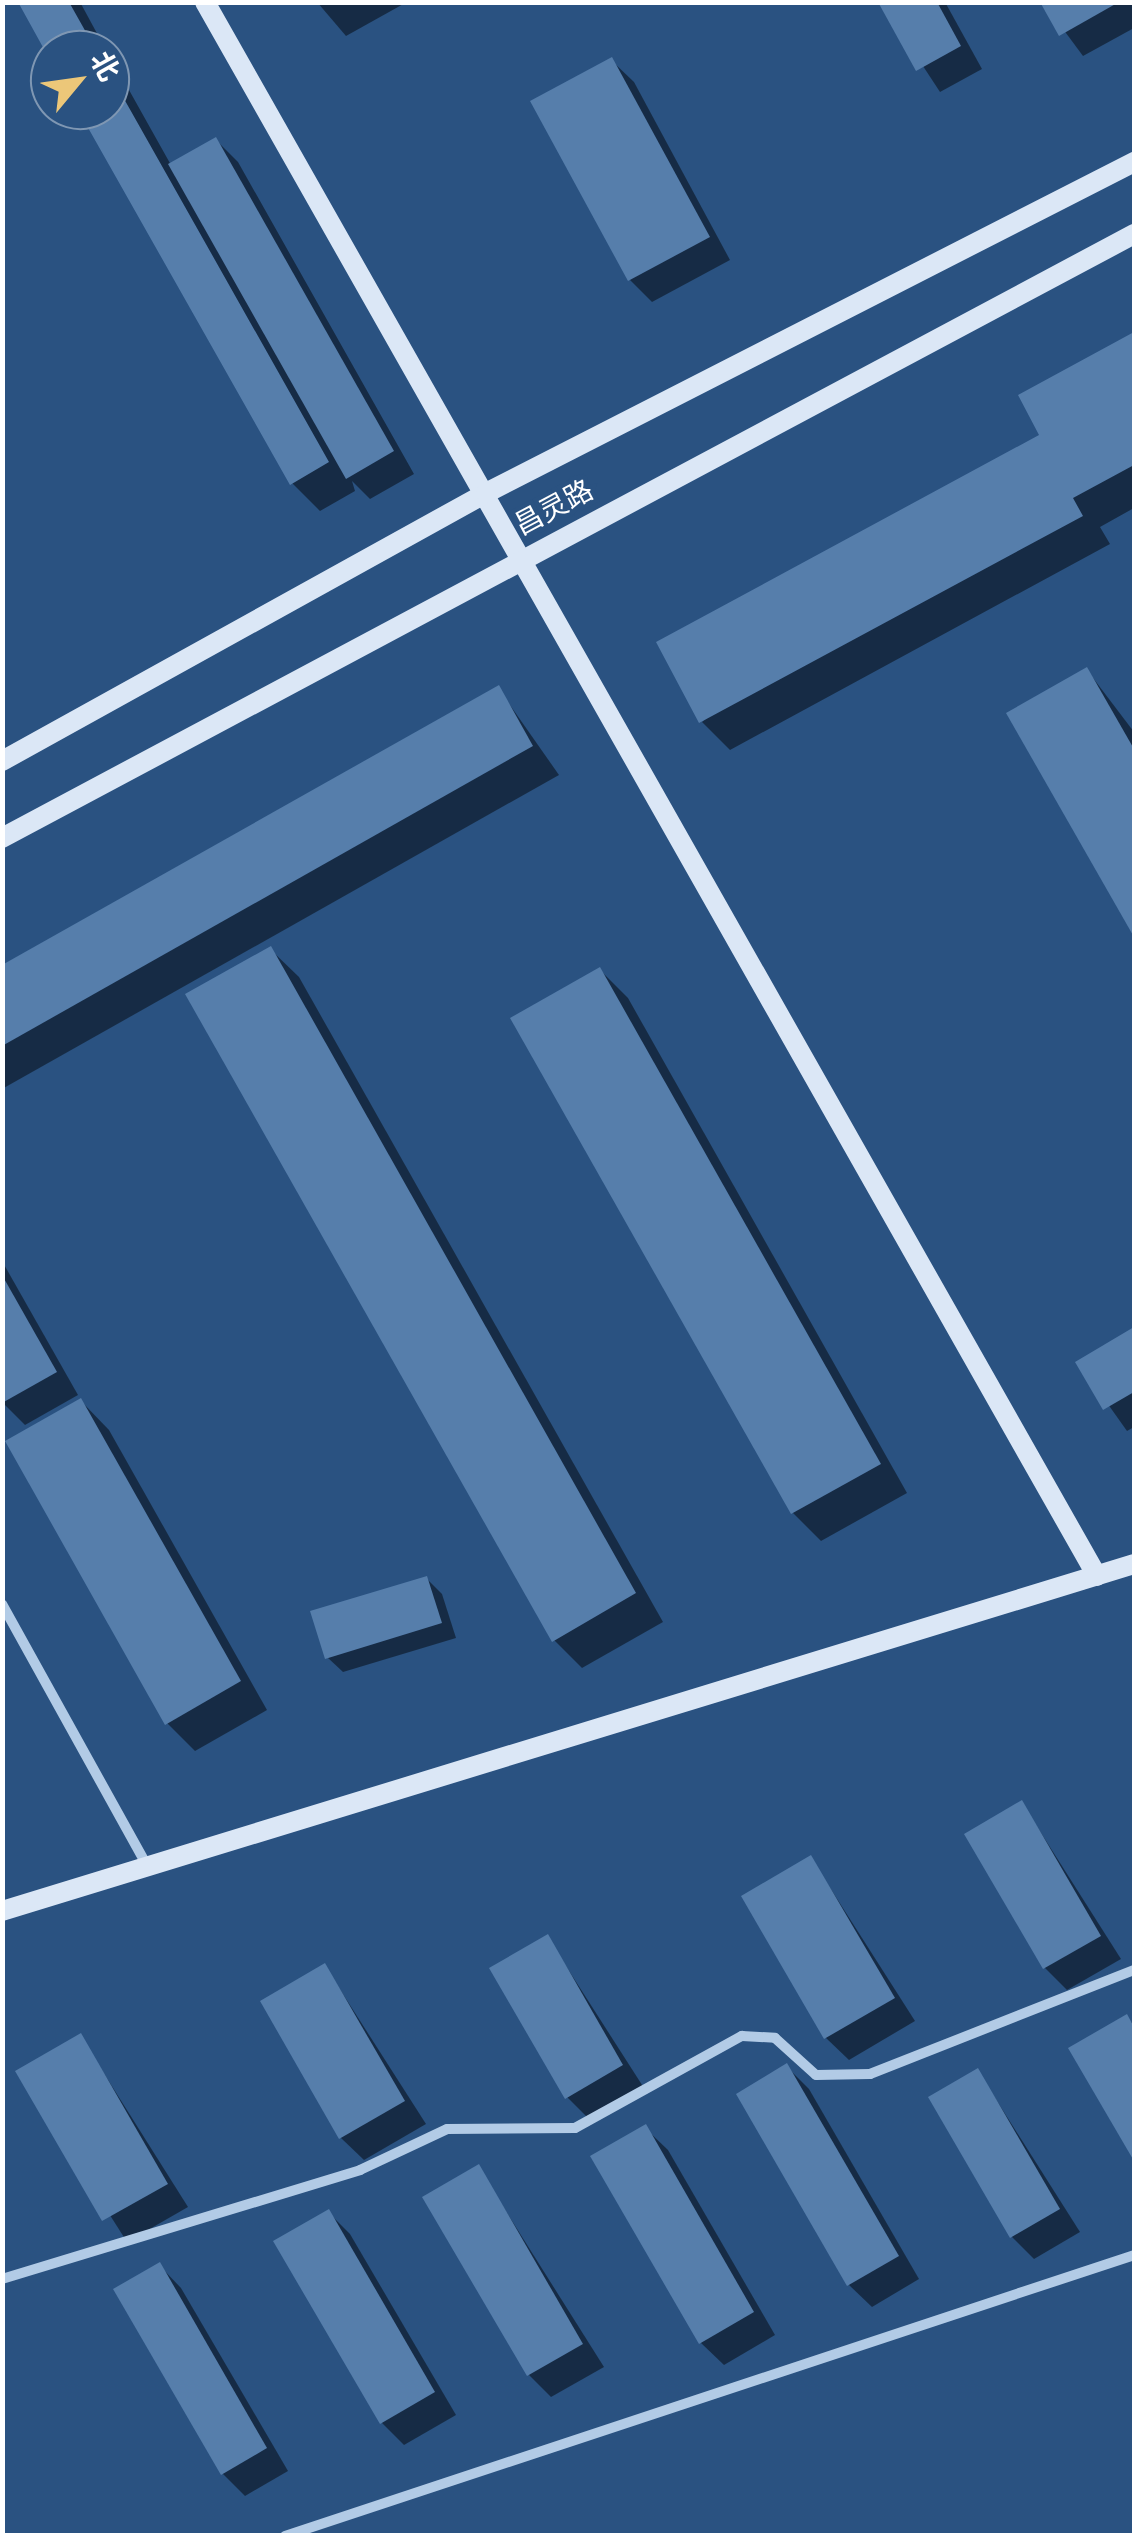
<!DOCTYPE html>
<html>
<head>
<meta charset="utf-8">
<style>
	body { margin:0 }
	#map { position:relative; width:1137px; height:2538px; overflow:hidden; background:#2a5281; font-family:Raleway,"Noto Sans SC",sans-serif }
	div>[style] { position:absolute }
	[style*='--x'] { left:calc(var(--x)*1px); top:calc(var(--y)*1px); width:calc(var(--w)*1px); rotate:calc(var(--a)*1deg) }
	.shadow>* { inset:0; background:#0007 }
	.building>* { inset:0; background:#567eab }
	.street>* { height:10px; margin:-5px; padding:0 5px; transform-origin:5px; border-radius:5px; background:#b2cbe6 }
	.secondary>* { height:20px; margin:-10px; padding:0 10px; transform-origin:10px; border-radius:10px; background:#dbe7f6 }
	span { translate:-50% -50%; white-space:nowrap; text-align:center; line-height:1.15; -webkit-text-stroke:9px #2a5281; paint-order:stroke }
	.street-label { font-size:28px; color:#fff }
	.frame { position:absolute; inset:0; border:5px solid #fff; pointer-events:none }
	.north { position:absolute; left:30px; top:30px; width:100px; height:100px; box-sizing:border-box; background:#2a5281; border:2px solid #7f97b3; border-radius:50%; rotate:61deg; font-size:28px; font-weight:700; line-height:40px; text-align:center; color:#fff }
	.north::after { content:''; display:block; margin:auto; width:35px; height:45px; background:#ecc779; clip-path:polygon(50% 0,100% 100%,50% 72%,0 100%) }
</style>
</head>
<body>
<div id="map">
	<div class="shadow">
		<i style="clip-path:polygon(20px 2px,80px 2px,106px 50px,50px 55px)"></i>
		<i style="clip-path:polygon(317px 2px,407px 2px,346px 36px)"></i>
		<i style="clip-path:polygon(881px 2px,945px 2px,982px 69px,940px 92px)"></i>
		<i style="clip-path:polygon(1043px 2px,1134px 2px,1134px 28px,1083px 56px)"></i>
		<i style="clip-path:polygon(110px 56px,171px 165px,216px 140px,238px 162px,414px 474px,370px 499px,352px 481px,355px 491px,320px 511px,292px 483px,81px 110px,110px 110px)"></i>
		<i style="clip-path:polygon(611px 60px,634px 82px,730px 260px,652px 302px,630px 280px,533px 102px)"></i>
		<i style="clip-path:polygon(1134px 334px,1134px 508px,1100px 527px,1110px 544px,730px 750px,702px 722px,1043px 436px,1021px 396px)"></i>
		<i style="clip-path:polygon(1087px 670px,1134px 732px,1134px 932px,1010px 714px)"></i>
		<i style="clip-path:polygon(498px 688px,559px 775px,2px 1089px,2px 968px)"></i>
		<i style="clip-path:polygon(270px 949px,299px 977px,663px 1622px,582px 1668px,554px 1640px)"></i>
		<i style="clip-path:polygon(600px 970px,628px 998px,907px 1493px,821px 1541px,793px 1513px)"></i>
		<i style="clip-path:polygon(2px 1261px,78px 1395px,25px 1425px,3px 1403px)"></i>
		<i style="clip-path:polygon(1134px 1330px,1134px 1427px,1127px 1431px,1078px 1362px)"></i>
		<i style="clip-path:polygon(81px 1401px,109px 1430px,267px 1710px,195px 1751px,167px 1723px)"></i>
		<i style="clip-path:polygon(427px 1579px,442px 1594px,456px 1638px,343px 1672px,327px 1657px)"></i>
		<i style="clip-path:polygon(1022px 1803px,1121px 1959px,1067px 1990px,1045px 1968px)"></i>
		<i style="clip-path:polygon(811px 1858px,915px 2021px,849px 2060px,826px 2038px)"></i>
		<i style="clip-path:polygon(548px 1938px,644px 2088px,589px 2119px,567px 2097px)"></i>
		<i style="clip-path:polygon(325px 1966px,426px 2124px,364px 2160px,341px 2138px)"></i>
		<i style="clip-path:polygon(1126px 2017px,1134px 2025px,1134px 2156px,1072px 2049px)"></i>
		<i style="clip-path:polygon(81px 2037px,188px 2207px,127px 2242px,19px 2072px)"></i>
		<i style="clip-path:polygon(786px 2066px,809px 2089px,919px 2279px,872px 2307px,849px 2285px,739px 2095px)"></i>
		<i style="clip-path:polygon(978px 2071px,1080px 2232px,1034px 2259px,1012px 2237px)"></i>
		<i style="clip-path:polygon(645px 2128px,668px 2150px,775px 2335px,724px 2365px,701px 2343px)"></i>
		<i style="clip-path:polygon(478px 2167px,604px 2367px,551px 2397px,529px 2375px)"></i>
		<i style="clip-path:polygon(328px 2212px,350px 2234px,456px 2415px,404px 2445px,382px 2423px)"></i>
		<i style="clip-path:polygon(159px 2265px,181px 2288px,288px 2471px,245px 2496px,223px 2474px)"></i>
	</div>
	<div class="building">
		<i style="clip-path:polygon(18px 2px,69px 2px,96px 50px,50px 50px,50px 60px)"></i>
		<i style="clip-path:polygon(878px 2px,937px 2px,961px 46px,916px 71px)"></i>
		<i style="clip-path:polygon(1040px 2px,1119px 2px,1059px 36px)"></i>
		<i style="clip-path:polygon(612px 57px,710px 237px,628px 281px,530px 101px)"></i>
		<i style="clip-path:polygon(110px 74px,329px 462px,290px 485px,78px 110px,110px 110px)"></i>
		<i style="clip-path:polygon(216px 137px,394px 451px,346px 479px,168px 164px)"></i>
		<i style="clip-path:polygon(1134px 332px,1134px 465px,1073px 498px,1083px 516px,699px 723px,656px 642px,1039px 435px,1018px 395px)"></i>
		<i style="clip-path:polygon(1087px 667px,1134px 749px,1134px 937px,1006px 713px)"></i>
		<i style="clip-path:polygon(499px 685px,533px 746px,2px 1046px,2px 965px)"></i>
		<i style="clip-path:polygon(271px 946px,636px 1593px,552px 1642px,185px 994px)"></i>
		<i style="clip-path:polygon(600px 967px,881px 1464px,791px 1514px,510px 1018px)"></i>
		<i style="clip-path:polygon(2px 1275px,57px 1372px,2px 1403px)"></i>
		<i style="clip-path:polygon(1134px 1327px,1134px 1392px,1103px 1410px,1075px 1362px)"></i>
		<i style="clip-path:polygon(81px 1398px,241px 1681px,165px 1725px,5px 1441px)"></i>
		<i style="clip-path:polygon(427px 1576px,442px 1623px,325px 1659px,310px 1611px)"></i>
		<i style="clip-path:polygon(1022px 1800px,1101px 1936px,1043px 1969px,964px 1834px)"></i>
		<i style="clip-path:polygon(811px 1855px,895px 1998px,824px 2039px,741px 1896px)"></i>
		<i style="clip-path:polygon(548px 1934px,623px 2065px,565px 2099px,489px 1968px)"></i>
		<i style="clip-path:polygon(325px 1963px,405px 2101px,339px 2139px,260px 2001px)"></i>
		<i style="clip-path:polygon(1127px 2014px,1134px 2027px,1134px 2161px,1068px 2048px)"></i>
		<i style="clip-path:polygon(81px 2033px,168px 2184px,102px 2221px,15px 2071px)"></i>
		<i style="clip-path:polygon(787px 2063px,899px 2256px,847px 2286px,736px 2094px)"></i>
		<i style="clip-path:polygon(978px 2068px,1060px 2209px,1010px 2238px,928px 2097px)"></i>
		<i style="clip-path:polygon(646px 2124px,754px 2312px,699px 2344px,590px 2156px)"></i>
		<i style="clip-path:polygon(479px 2164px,583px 2344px,527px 2376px,422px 2197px)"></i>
		<i style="clip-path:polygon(329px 2209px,435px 2392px,380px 2424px,273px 2241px)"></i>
		<i style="clip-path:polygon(160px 2262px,267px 2448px,221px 2475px,113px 2289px)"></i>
	</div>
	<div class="street">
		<i style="--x:2;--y:1604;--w:299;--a:61"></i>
		<i style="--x:2;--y:2279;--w:374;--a:-16.9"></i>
		<i style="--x:360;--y:2170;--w:96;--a:-25.2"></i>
		<i style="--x:447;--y:2129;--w:128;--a:-0.4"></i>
		<i style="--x:575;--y:2128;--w:191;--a:-28.9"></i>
		<i style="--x:742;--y:2036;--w:33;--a:3"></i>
		<i style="--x:775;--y:2038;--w:55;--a:42.1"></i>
		<i style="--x:816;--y:2075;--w:54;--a:-1.1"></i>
		<i style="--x:870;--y:2074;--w:284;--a:-21.5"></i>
		<i style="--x:285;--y:2536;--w:894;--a:-18.31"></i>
	</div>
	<div class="secondary">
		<i style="--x:205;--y:2;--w:1809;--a:60.46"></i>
		<i style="--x:2;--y:761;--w:553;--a:-28.97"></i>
		<i style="--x:486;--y:493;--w:728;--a:-27.06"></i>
		<i style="--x:2;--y:838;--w:1283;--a:-28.08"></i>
		<i style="--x:2;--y:1911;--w:1184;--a:-17.04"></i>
	</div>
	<div class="street-label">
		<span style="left:554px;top:508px;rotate:-28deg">昌灵路</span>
	</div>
	<div class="frame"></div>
	<div class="north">北</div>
</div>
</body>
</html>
